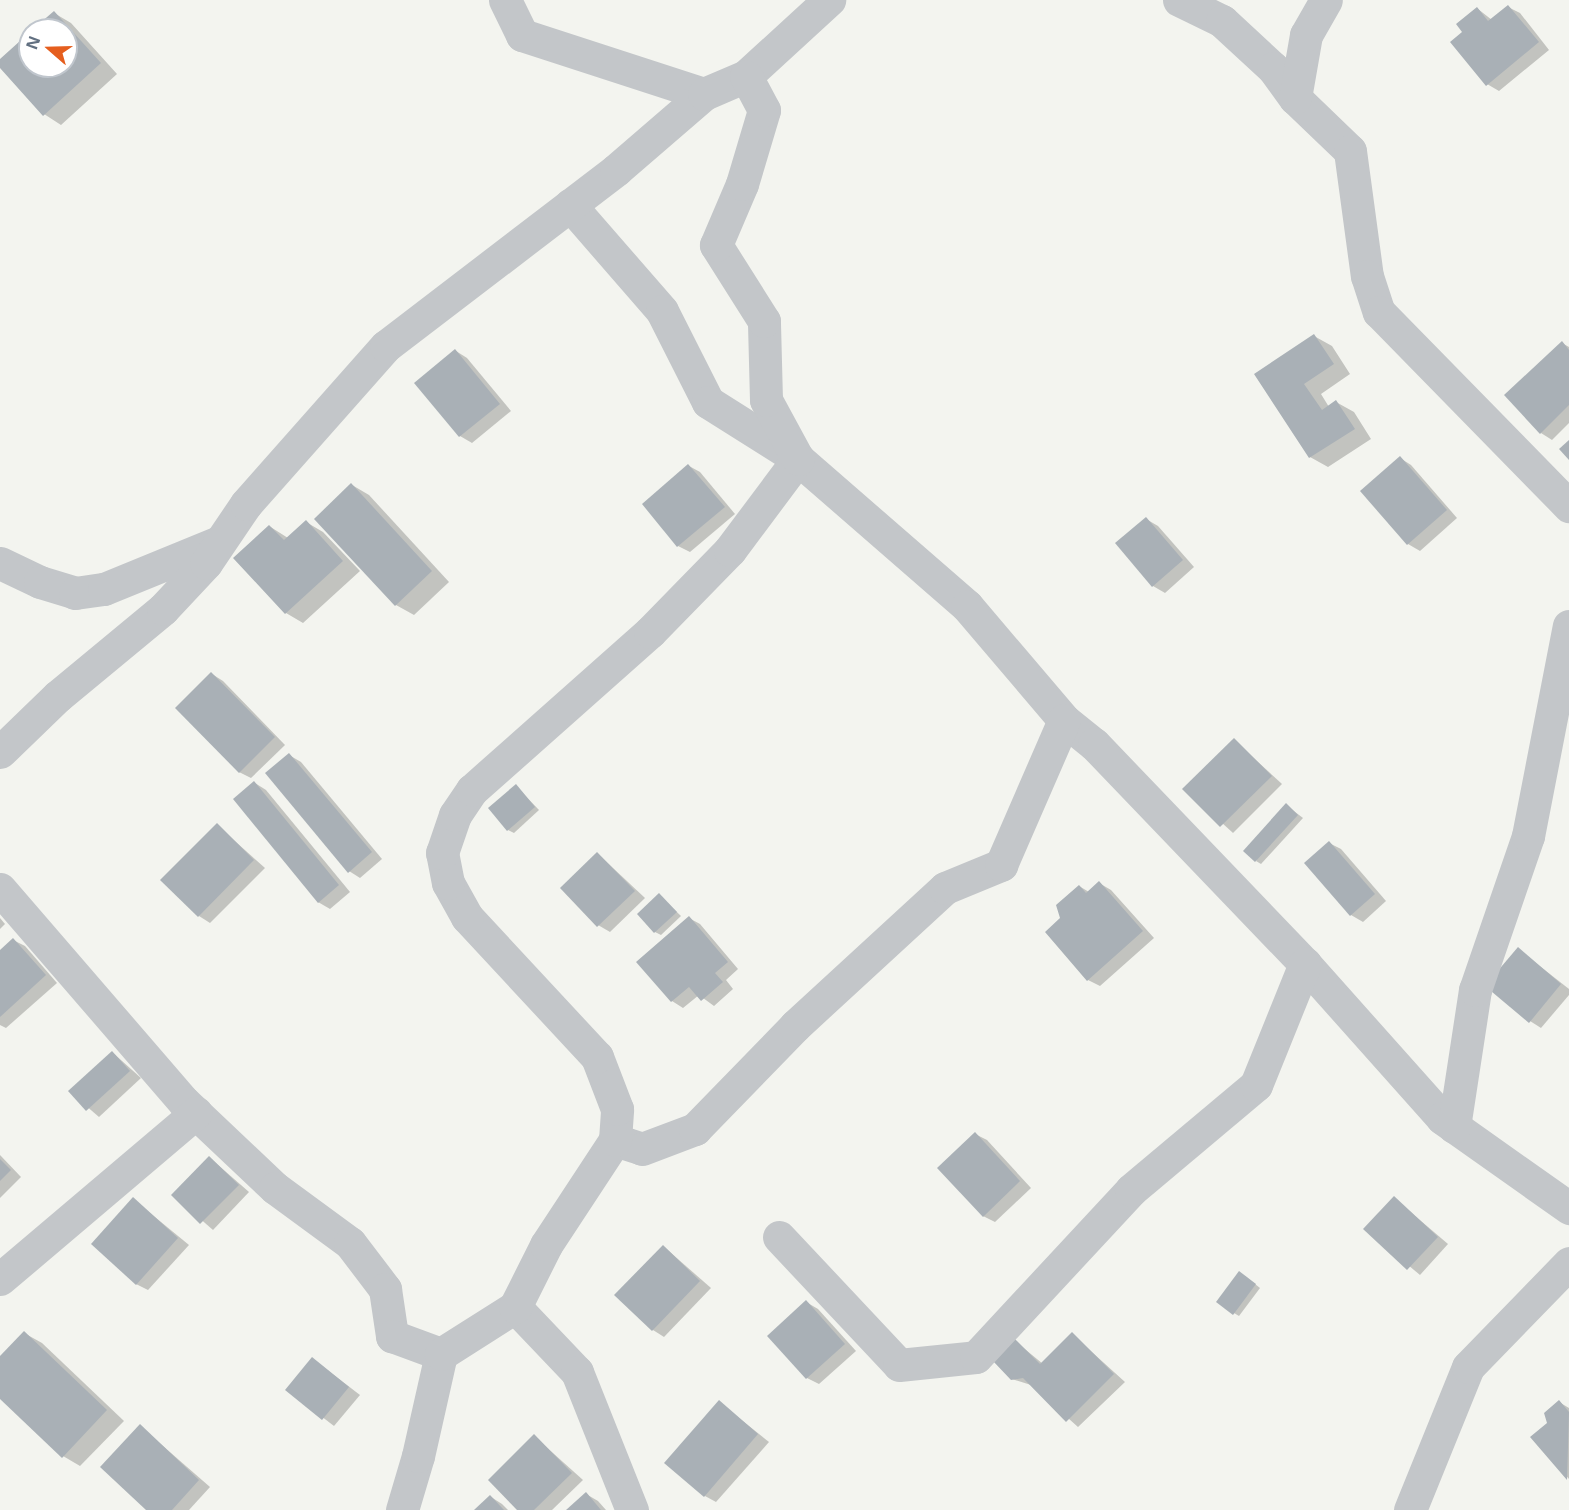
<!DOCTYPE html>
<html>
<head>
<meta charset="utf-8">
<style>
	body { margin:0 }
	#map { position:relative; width:1569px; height:1510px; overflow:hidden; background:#f3f4ef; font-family:"Open Sans",sans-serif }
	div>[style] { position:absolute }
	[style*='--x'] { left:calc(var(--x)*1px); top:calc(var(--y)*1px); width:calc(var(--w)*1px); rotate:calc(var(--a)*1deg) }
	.shadow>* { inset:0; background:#0003 }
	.building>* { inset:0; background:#a9b0b6 }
	.minor>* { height:33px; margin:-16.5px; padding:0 16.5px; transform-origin:16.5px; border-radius:16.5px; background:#c3c6c9 }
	span { translate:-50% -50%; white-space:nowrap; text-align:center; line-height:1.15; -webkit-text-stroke:6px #fff; paint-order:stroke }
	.north { position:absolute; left:18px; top:18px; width:60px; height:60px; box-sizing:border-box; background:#fff; border:2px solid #c0c6cd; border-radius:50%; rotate:290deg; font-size:16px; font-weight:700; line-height:24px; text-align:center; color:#627081 }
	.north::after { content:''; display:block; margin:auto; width:21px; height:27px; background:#e55e1e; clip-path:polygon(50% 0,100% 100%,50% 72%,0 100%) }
</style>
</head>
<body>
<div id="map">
	<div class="shadow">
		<i style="clip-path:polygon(1508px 7px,1520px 13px,1549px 50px,1499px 91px,1487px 84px,1478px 9px,1492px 20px)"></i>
		<i style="clip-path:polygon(54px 13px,71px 23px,117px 74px,61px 125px,44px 114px,0 65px,0 61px,30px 34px,30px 66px,66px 66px,66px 30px,34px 30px)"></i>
		<i style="clip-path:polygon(1314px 336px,1332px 346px,1350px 374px,1321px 394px,1329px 407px,1336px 402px,1354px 412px,1371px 439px,1328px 467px,1310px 457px,1256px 374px)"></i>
		<i style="clip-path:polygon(1562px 343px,1569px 347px,1569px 423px,1552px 440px,1541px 433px)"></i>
		<i style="clip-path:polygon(456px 351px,467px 358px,511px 411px,472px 443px,460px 436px,417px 384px)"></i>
		<i style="clip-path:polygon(1400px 458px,1411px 465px,1457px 518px,1420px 551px,1408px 544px,1362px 491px)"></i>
		<i style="clip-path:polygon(689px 466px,700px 472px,735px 514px,690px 552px,678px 546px)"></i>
		<i style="clip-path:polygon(352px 485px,369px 495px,449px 582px,414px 615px,396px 605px)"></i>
		<i style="clip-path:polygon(1146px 519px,1158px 526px,1194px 567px,1165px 593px,1153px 586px)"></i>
		<i style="clip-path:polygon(306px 522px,323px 532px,360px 571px,303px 623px,286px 613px,269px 526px,288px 538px)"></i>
		<i style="clip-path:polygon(212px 674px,223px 681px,285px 745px,251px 778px,239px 772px)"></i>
		<i style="clip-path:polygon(1234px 740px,1282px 784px,1233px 833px,1185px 789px)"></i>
		<i style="clip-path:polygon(289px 755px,301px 762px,382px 859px,360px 878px,349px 871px)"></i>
		<i style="clip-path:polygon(255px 783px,266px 790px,350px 892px,330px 909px,318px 902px)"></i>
		<i style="clip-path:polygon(516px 786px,539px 810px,514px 833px,508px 830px)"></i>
		<i style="clip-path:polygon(1286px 805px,1303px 818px,1261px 864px,1256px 861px)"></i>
		<i style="clip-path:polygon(217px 825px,265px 868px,210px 923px,199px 916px)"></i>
		<i style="clip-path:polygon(1329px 843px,1341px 849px,1386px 901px,1363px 922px,1351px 915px,1306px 863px)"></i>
		<i style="clip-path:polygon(597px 853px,645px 898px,610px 932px,598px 925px)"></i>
		<i style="clip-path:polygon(1099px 883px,1111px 890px,1154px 938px,1100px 986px,1088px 980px,1062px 918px,1079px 886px,1089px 892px)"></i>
		<i style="clip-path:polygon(659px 895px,681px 916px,661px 935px,655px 932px)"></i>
		<i style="clip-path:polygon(0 918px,5px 924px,0 929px)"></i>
		<i style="clip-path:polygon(689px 918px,700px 924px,738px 969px,726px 980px,733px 989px,714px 1006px,699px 995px,683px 1008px,672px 1001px,638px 962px)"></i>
		<i style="clip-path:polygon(13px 940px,25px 946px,57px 983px,6px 1028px,0 1025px,0 952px)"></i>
		<i style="clip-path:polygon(1518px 949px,1569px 989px,1569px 995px,1541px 1028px,1530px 1021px)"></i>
		<i style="clip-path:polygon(112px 1052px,141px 1078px,99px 1117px,70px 1092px)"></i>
		<i style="clip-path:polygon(975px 1134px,987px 1140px,1031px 1188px,995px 1222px,983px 1216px)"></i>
		<i style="clip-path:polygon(0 1155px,21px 1177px,0 1198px)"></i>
		<i style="clip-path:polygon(210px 1158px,249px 1192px,213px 1230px,173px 1195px)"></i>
		<i style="clip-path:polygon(1394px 1198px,1448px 1244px,1420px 1275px,1365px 1229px)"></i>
		<i style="clip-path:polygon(133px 1199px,189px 1245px,148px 1290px,136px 1284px)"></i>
		<i style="clip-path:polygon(663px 1246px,711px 1288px,664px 1337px,653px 1330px)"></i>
		<i style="clip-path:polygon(1245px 1276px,1260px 1288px,1239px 1316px,1234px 1313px)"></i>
		<i style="clip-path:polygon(806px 1302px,818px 1309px,856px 1351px,819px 1384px,807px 1378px)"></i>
		<i style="clip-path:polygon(24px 1333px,42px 1343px,124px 1421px,80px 1466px,63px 1456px,0 1397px,0 1359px)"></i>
		<i style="clip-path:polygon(1072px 1334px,1125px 1382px,1078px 1427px,1031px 1385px,1012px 1379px,1015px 1341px,1043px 1364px)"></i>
		<i style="clip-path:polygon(313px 1359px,360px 1395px,334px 1426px,287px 1390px)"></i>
		<i style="clip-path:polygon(719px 1402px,769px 1442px,716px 1502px,705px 1496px)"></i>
		<i style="clip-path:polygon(1559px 1402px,1569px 1408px,1569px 1479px,1532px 1437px,1549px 1423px)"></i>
		<i style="clip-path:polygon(140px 1426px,210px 1487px,189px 1510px,148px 1510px)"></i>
		<i style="clip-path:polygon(534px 1436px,583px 1480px,552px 1510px,519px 1510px)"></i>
		<i style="clip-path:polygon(586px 1494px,598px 1501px,606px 1510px,568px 1510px)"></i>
		<i style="clip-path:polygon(491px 1497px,502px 1504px,508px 1510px,476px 1510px)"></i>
	</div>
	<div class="building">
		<i style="clip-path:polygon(1508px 5px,1539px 42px,1486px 86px,1450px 42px,1462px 32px,1456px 24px,1477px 7px,1488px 21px)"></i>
		<i style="clip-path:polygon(54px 11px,101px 63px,43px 116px,0 68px,0 59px,30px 32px,30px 66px,66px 66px,66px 30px,32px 30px)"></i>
		<i style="clip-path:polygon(1314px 334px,1334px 364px,1304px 384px,1322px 410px,1336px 400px,1355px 429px,1309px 458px,1254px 374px)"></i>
		<i style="clip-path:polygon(1562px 341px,1569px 350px,1569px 405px,1540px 434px,1504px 395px)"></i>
		<i style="clip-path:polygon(455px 349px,500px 404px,459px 437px,414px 383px)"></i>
		<i style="clip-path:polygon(1569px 440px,1569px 460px,1559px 449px)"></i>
		<i style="clip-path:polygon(1400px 456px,1447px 510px,1407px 545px,1360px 491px)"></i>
		<i style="clip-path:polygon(688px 464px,725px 507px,677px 547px,642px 504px)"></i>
		<i style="clip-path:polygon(351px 483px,432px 571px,395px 606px,314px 519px)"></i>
		<i style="clip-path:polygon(1146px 517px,1183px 560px,1152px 587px,1115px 543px)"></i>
		<i style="clip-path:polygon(306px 520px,343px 561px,285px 614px,233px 558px,269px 525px,284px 540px)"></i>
		<i style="clip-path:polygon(211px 672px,275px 737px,239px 773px,175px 708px)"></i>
		<i style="clip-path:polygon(1234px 738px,1272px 776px,1220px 827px,1182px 789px)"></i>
		<i style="clip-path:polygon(289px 753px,372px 852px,348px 873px,265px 773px)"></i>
		<i style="clip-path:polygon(254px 781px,339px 885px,318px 903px,233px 799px)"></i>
		<i style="clip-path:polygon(516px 784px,535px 807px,507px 831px,488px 808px)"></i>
		<i style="clip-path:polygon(1286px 803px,1298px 815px,1255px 862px,1243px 851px)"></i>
		<i style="clip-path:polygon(217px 823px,254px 860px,198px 917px,160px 880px)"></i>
		<i style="clip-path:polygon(1329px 841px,1375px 894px,1350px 916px,1304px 863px)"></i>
		<i style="clip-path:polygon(597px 852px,635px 891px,597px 927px,560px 888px)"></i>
		<i style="clip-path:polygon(1099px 881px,1143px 931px,1087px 981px,1045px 932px,1060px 918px,1056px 905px,1079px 885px,1086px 893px)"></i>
		<i style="clip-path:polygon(659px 893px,677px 912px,654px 933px,637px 914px)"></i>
		<i style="clip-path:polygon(689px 916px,728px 962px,715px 973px,723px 982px,701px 1001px,689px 987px,671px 1002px,636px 962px)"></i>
		<i style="clip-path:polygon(13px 938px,46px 975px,0 1017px,0 950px)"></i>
		<i style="clip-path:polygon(1518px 947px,1561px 984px,1529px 1023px,1485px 986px)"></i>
		<i style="clip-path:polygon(112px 1051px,130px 1071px,86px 1111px,68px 1091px)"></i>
		<i style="clip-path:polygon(975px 1132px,1020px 1181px,983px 1217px,937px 1168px)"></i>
		<i style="clip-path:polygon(209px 1156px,239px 1185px,200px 1224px,171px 1195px)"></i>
		<i style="clip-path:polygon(0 1159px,11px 1170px,0 1181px)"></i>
		<i style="clip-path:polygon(1394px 1196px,1438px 1237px,1407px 1270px,1363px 1229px)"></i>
		<i style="clip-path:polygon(133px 1197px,178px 1238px,136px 1285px,91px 1244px)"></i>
		<i style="clip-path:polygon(663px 1245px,700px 1281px,652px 1331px,614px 1295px)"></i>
		<i style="clip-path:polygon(1239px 1271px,1256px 1284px,1233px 1315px,1216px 1302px)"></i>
		<i style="clip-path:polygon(806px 1300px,845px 1344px,806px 1379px,767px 1336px)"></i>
		<i style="clip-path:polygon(24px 1331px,107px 1410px,62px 1458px,0 1399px,0 1356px)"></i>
		<i style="clip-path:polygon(1072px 1332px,1114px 1374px,1066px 1422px,1023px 1378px,1011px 1380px,993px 1361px,1015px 1339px,1040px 1364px)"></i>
		<i style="clip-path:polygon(312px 1357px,349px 1387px,322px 1420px,285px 1390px)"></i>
		<i style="clip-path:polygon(719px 1400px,758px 1434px,704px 1497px,664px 1463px)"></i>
		<i style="clip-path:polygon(1559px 1400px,1569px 1412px,1567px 1480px,1530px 1437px,1547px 1423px,1544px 1413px)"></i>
		<i style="clip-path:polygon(140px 1424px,199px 1480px,172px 1510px,146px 1510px,100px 1467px)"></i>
		<i style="clip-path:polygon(534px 1434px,572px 1473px,534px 1510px,517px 1510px,488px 1480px)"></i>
		<i style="clip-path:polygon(586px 1492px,601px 1510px,566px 1510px)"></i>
		<i style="clip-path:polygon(490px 1495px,504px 1510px,474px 1510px)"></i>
	</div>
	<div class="minor">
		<i style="--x:505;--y:0;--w:39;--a:64"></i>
		<i style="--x:522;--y:35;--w:191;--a:18"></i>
		<i style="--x:1179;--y:0;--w:48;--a:26"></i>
		<i style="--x:1222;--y:21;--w:69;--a:42.7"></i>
		<i style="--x:1273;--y:68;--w:37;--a:54"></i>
		<i style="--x:1295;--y:98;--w:76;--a:43.9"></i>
		<i style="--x:1350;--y:151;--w:126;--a:82.3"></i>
		<i style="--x:1367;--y:276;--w:38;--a:72"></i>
		<i style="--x:1379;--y:312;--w:272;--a:45.6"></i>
		<i style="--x:1295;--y:98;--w:64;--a:-80.1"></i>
		<i style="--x:1306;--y:35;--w:40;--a:-60.3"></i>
		<i style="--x:570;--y:205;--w:140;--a:49"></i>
		<i style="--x:662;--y:311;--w:102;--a:63.2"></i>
		<i style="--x:708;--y:402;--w:107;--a:32.3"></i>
		<i style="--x:798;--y:459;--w:224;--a:41"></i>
		<i style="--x:967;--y:606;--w:150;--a:49.6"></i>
		<i style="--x:1064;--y:720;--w:38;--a:39"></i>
		<i style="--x:1094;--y:744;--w:305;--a:46.2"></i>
		<i style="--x:1305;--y:964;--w:206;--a:48.3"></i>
		<i style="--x:1442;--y:1118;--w:156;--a:35.3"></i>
		<i style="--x:0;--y:563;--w:44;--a:25.4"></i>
		<i style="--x:40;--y:582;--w:37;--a:17"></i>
		<i style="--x:75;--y:593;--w:29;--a:-8"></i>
		<i style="--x:104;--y:589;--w:124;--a:-22.2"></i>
		<i style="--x:0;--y:752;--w:81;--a:-44"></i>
		<i style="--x:58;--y:696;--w:136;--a:-39.6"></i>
		<i style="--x:163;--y:609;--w:63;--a:-46.9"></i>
		<i style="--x:206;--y:563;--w:71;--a:-55.9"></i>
		<i style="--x:246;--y:504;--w:211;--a:-48.5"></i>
		<i style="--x:386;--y:346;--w:290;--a:-37.4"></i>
		<i style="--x:616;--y:170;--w:116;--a:-40.8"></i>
		<i style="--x:704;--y:94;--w:46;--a:-23.2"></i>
		<i style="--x:746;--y:76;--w:113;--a:-42.5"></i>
		<i style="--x:0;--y:889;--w:281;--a:49.2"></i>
		<i style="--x:184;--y:1102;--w:125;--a:43.4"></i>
		<i style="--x:275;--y:1188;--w:93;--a:36.3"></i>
		<i style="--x:350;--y:1243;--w:58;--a:52.7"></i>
		<i style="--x:385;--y:1289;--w:48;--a:81.5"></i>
		<i style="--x:392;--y:1336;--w:52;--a:20.2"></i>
		<i style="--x:1454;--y:1127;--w:139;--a:-81.3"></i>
		<i style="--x:1475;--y:990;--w:163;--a:-71"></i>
		<i style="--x:1528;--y:836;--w:214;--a:-79"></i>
		<i style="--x:615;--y:1140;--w:28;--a:18"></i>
		<i style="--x:642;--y:1149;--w:57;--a:-20.7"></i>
		<i style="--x:695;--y:1129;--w:144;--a:-45.8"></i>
		<i style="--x:795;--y:1026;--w:204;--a:-42.6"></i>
		<i style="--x:945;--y:888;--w:61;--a:-22.3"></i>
		<i style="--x:1001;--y:865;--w:158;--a:-66.5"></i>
		<i style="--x:779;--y:1237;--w:175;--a:46.8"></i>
		<i style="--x:899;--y:1365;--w:77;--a:-5.9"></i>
		<i style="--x:976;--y:1357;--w:228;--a:-47.1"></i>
		<i style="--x:1131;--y:1190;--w:163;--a:-40"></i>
		<i style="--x:1256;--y:1085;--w:131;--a:-68"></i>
		<i style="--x:0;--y:1279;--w:257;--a:-40.3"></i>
		<i style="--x:515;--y:1307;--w:90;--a:46.4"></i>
		<i style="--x:577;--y:1372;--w:149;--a:68.3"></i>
		<i style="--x:402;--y:1510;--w:56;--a:-73.5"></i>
		<i style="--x:418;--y:1456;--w:105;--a:-77.3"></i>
		<i style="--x:441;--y:1354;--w:88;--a:-32.4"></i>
		<i style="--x:515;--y:1307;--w:69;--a:-63.4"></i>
		<i style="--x:546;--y:1245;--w:126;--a:-56.7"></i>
		<i style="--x:615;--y:1140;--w:31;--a:-86"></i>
		<i style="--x:617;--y:1109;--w:56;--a:-111"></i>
		<i style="--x:597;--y:1057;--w:191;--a:-132.9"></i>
		<i style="--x:467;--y:917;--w:39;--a:-119"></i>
		<i style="--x:448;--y:883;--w:31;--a:-101"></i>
		<i style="--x:442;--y:853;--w:40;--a:-71.1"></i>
		<i style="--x:455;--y:815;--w:30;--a:-56"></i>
		<i style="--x:472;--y:790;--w:238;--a:-41.6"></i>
		<i style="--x:650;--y:632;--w:115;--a:-45.7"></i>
		<i style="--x:730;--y:550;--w:114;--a:-53.2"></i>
		<i style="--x:798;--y:459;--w:67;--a:-118.5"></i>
		<i style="--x:766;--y:400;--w:79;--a:-91.5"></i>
		<i style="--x:764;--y:321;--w:90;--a:-122.3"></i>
		<i style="--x:716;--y:245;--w:66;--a:-66.9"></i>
		<i style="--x:742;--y:184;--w:77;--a:-73.4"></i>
		<i style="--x:764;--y:110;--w:38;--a:-118"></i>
		<i style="--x:1410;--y:1510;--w:154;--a:-67.9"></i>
		<i style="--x:1468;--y:1367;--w:145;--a:-45.8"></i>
	</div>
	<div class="north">N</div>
</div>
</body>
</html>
